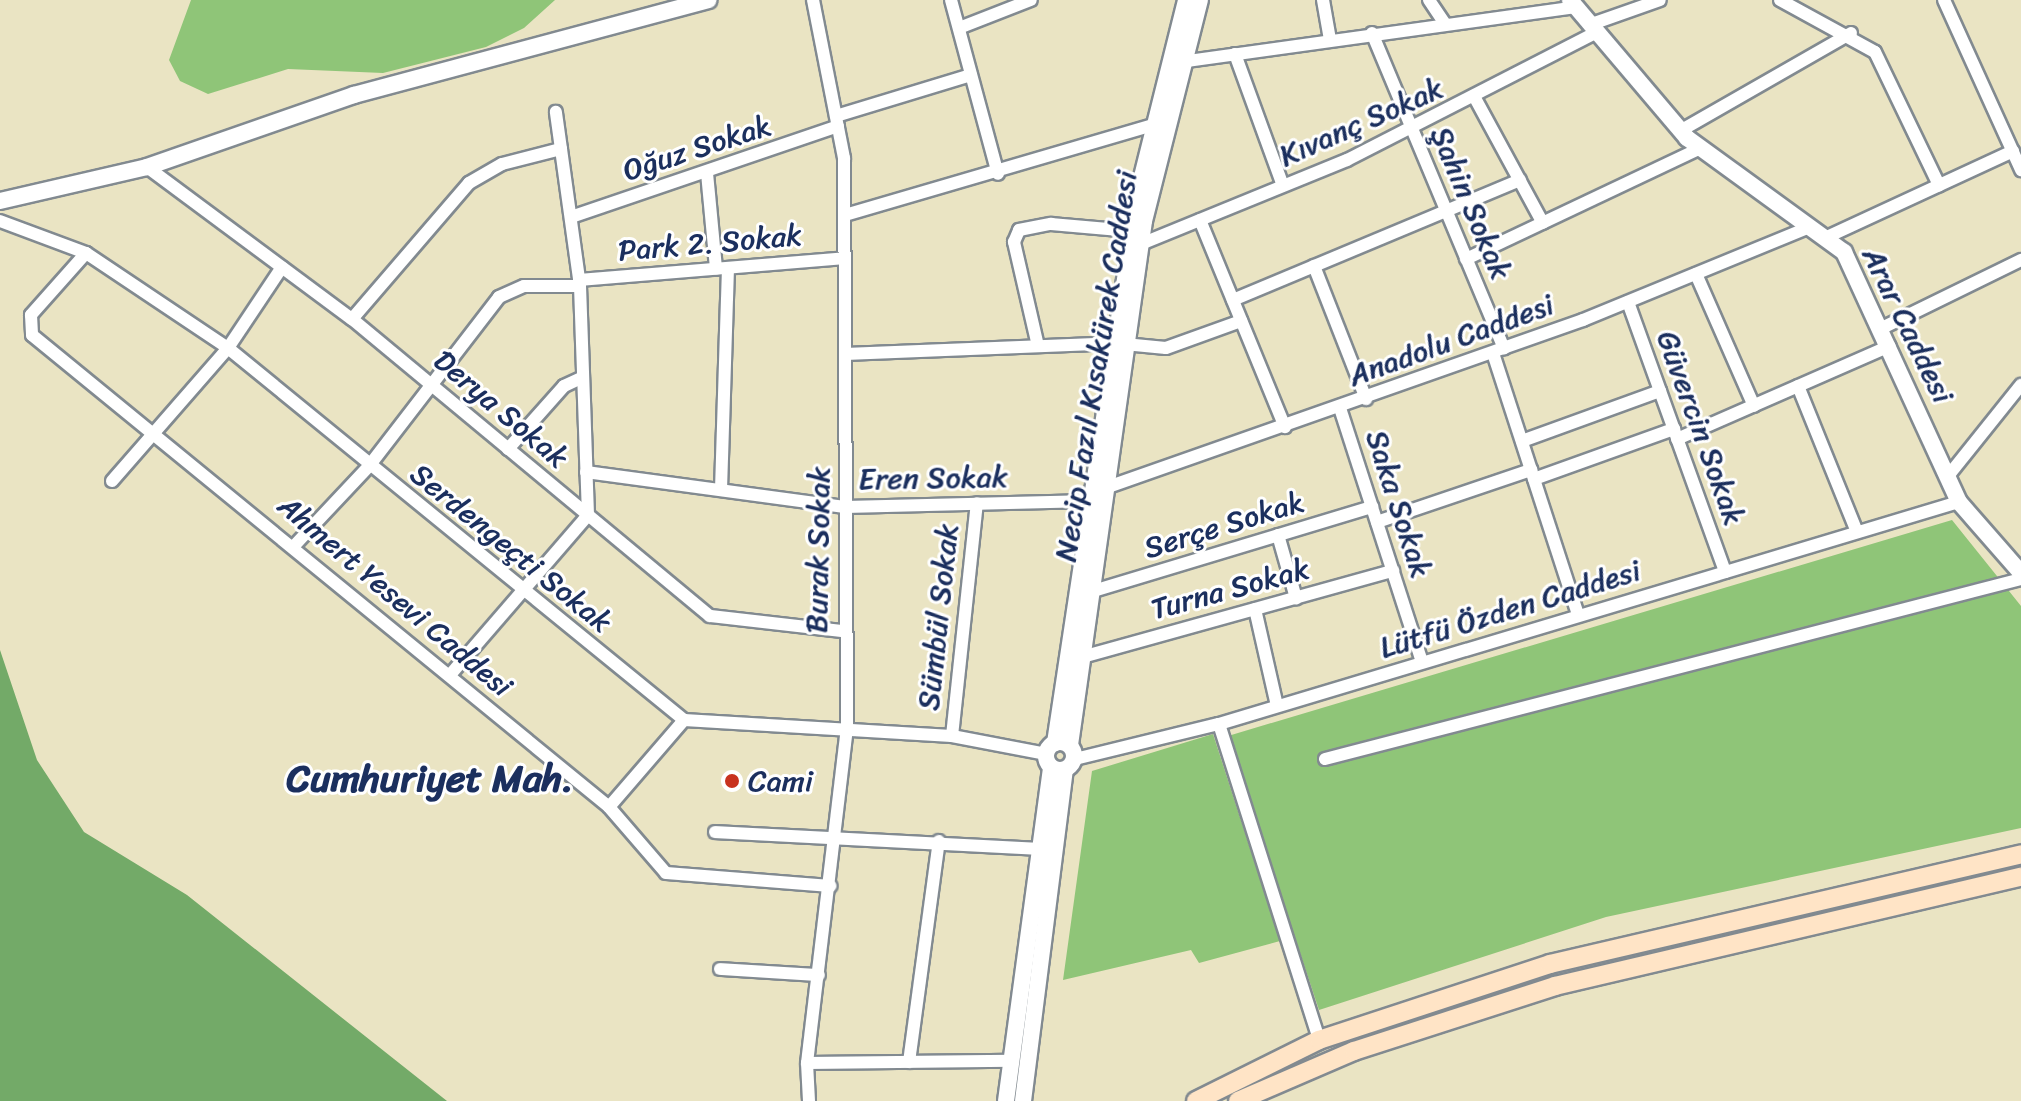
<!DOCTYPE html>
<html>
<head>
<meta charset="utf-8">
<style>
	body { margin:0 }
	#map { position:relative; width:2021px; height:1101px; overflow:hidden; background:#eae4c3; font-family:Sriracha,sans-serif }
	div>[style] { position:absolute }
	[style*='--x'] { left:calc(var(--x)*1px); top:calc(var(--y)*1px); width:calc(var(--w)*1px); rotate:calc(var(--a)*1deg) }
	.green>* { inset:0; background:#8fc578 }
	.forest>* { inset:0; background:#73aa68 }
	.roads { filter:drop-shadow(2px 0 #828a90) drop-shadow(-2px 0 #828a90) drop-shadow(0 2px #828a90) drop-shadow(0 -2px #828a90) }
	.minor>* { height:12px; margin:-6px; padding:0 6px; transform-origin:6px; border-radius:6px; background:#fff }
	.tertiary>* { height:16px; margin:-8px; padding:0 8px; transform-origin:8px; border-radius:8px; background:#fff }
	.tertiary>.ring { margin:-8px; padding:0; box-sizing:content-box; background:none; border:16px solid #fff; border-radius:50% }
	.secondary>* { height:18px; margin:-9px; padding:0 9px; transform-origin:9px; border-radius:9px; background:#ffe4c6 }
	.dots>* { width:22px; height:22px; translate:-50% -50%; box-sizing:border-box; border:4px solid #fff; border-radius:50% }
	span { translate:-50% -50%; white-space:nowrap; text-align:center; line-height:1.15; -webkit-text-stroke:6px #fff; paint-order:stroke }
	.street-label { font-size:30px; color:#1b2f5e }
	.poi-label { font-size:30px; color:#1b2f5e }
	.left { translate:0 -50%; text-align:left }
	.district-label { font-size:38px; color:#1b2f5e; font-weight:700 }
</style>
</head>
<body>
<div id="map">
	<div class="green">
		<i style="clip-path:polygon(191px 0,555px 0,524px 28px,486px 47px,383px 73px,288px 69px,208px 94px,180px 81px,169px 60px)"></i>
		<i style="clip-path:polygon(1952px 520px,2021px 606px,2021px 828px,1606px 917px,1319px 1010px,1228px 736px)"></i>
		<i style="clip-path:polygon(1213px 734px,1280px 941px,1199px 963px,1191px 950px,1063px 980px,1092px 771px)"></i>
	</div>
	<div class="forest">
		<i style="clip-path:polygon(0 650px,37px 760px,84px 832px,187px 895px,447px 1101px,0 1101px)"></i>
	</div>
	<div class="roads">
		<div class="minor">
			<i style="--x:951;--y:0;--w:180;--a:74.9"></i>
			<i style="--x:1323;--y:0;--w:40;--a:80"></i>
			<i style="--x:1429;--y:0;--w:29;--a:56"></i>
			<i style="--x:1780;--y:0;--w:108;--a:28.7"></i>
			<i style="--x:1875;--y:52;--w:148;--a:64.3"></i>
			<i style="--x:1944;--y:0;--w:187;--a:65.6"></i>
			<i style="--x:1589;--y:25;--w:75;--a:-19.4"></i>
			<i style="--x:959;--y:28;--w:77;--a:-21.3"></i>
			<i style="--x:1372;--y:33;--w:342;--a:67.3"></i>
			<i style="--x:1235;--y:54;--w:140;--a:70"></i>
			<i style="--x:1180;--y:62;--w:399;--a:-7.9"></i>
			<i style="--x:1475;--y:98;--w:142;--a:61.5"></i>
			<i style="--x:836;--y:116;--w:141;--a:-16.9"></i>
			<i style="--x:1680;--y:131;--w:197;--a:-29.8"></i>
			<i style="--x:147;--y:167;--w:255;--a:36.6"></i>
			<i style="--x:352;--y:319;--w:465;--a:39.7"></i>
			<i style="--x:710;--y:616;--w:133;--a:6.5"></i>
			<i style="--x:707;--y:173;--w:96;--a:84.6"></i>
			<i style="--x:845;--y:215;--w:320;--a:-16.3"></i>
			<i style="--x:571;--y:217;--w:282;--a:-18.8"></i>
			<i style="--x:1200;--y:220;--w:224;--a:67.7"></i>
			<i style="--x:0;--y:221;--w:92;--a:20.4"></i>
			<i style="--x:86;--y:253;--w:171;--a:33.8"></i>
			<i style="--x:228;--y:348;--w:588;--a:39.21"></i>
			<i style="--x:684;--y:720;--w:268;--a:3.4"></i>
			<i style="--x:952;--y:736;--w:96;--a:10.8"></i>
			<i style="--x:1827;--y:237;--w:205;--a:-24.8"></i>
			<i style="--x:1141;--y:244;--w:222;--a:-22.2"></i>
			<i style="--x:1347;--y:160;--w:279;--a:-27.1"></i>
			<i style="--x:86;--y:253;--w:83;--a:131.6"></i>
			<i style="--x:31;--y:315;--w:20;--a:87"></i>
			<i style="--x:32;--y:335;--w:745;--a:39.28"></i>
			<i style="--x:609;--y:807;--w:87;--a:49.2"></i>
			<i style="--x:666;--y:873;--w:165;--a:4.5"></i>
			<i style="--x:1466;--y:259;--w:258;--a:-25.3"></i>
			<i style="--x:1314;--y:266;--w:143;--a:68.6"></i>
			<i style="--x:1696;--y:274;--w:144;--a:66.3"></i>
			<i style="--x:579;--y:280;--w:267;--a:-4.7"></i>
			<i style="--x:1233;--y:300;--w:311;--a:-22.7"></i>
			<i style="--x:1628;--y:302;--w:287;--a:70.2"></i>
			<i style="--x:352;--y:319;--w:179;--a:-49.3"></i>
			<i style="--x:469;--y:183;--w:38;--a:-30"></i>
			<i style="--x:502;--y:164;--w:61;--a:-14.3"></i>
			<i style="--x:1882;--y:328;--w:155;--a:-26.1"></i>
			<i style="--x:1038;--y:346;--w:107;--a:-103"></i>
			<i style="--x:1014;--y:242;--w:13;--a:-67"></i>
			<i style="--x:1019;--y:230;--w:33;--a:-11"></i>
			<i style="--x:1051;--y:224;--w:80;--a:5"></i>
			<i style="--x:1493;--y:353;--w:275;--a:72"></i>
			<i style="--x:845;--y:354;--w:269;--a:-2.3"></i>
			<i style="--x:1114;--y:343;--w:52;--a:5.5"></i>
			<i style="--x:1166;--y:348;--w:80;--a:-19.8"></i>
			<i style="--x:1798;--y:386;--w:157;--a:68"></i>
			<i style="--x:1340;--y:408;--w:267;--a:72.1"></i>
			<i style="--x:1677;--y:439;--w:232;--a:-23.6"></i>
			<i style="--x:1522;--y:441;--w:147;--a:-19.9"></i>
			<i style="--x:508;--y:449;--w:84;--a:-48.4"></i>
			<i style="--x:564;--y:386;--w:21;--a:-25"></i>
			<i style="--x:586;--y:472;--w:261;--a:7.7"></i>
			<i style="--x:845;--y:507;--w:247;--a:-1.4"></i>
			<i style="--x:1948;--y:476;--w:117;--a:-51.3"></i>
			<i style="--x:1534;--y:479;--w:149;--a:-19.7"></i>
			<i style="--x:112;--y:481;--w:176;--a:-48.9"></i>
			<i style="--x:228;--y:348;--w:97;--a:-56.3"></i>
			<i style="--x:1105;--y:488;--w:507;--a:-19.36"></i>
			<i style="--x:1583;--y:320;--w:245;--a:-22.3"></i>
			<i style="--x:721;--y:490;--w:222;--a:-88.2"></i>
			<i style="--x:1377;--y:522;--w:163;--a:-18.7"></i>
			<i style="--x:1278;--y:535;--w:66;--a:74.1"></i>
			<i style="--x:293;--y:547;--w:111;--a:-46.8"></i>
			<i style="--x:369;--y:466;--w:213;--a:-52.4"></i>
			<i style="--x:499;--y:297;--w:27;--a:-24"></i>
			<i style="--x:524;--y:286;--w:56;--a:0"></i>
			<i style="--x:1090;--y:592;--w:295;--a:-16.8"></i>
			<i style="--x:1255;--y:609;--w:99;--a:77.2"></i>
			<i style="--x:1082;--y:657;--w:323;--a:-15.5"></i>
			<i style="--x:450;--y:675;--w:211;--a:-49.2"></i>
			<i style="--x:588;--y:515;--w:229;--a:-92"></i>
			<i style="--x:580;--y:286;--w:176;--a:-97.9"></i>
			<i style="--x:1219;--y:724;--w:331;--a:72.4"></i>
			<i style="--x:952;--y:736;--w:234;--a:-83.9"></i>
			<i style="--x:1075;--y:759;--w:148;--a:-13.7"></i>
			<i style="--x:1219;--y:724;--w:773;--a:-16.7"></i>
			<i style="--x:1325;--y:759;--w:719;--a:-14.5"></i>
			<i style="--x:609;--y:807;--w:115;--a:-49.2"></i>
			<i style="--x:715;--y:832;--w:325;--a:3"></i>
			<i style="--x:720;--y:969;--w:99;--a:3.5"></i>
			<i style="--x:909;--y:1062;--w:223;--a:-82.3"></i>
			<i style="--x:807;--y:1063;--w:205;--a:-0.6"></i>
			<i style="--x:809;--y:1101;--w:38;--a:-93"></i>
			<i style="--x:807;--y:1063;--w:338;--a:-83.2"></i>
			<i style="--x:847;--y:727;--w:569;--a:-90.3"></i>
			<i style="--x:844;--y:158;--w:161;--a:-101.1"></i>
		</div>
		<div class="tertiary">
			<i style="--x:1570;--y:0;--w:181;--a:49.7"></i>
			<i style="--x:1687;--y:138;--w:194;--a:36"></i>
			<i style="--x:1844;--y:252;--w:275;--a:65.3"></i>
			<i style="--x:1959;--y:502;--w:94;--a:48.9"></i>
			<i style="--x:0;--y:201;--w:151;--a:-13"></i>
			<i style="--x:147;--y:167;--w:219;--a:-19.2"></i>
			<i style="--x:354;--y:95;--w:367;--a:-15"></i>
			<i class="ring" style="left:1046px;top:742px;width:12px;height:12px"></i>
			<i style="--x:1055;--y:743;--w:556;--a:-81.42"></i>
			<i style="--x:1138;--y:193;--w:199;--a:-76"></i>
			<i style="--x:1070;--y:745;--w:529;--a:-81.96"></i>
			<i style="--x:1144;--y:221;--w:228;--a:-75.8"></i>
			<i style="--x:1006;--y:1101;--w:337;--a:-82.3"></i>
			<i style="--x:1023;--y:1101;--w:334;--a:-82.8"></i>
		</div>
		<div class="secondary">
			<i style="--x:1196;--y:1101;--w:137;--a:-26.4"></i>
			<i style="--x:1319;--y:1040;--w:243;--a:-18.2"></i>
			<i style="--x:1550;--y:964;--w:484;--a:-13.1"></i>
			<i style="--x:1238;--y:1101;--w:126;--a:-23.3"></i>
			<i style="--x:1354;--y:1051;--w:211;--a:-17.9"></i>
			<i style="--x:1555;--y:986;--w:479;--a:-13.2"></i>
		</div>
	</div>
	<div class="dots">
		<i style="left:732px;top:781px;background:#c8321e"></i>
	</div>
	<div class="street-label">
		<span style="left:1361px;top:122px;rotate:-24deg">Kıvanç Sokak</span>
		<span style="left:697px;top:148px;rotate:-18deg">Oğuz Sokak</span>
		<span style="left:1471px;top:203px;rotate:67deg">Şahin Sokak</span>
		<span style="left:710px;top:243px;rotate:-5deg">Park 2. Sokak</span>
		<span style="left:1908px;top:325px;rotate:64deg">Arar Caddesi</span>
		<span style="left:1451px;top:340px;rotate:-20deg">Anadolu Caddesi</span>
		<span style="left:1096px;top:366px;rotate:-81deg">Necip Fazıl Kısakürek Caddesi</span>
		<span style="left:501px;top:409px;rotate:40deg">Derya Sokak</span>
		<span style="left:1701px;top:428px;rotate:70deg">Güvercin Sokak</span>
		<span style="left:933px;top:478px;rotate:-1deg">Eren Sokak</span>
		<span style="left:1399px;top:504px;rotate:72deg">Saka Sokak</span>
		<span style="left:1224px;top:525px;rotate:-17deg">Serçe Sokak</span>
		<span style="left:511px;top:548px;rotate:39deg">Serdengeçti Sokak</span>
		<span style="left:818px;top:550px;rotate:-89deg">Burak Sokak</span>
		<span style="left:1230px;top:589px;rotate:-15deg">Turna Sokak</span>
		<span style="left:395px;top:596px;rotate:40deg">Ahmert Yesevi Caddesi</span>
		<span style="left:1510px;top:609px;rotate:-17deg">Lütfü Özden Caddesi</span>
		<span style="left:938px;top:617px;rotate:-84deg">Sümbül Sokak</span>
	</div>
	<div class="poi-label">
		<span class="left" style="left:748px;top:781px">Cami</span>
	</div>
	<div class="district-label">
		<span style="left:430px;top:779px">Cumhuriyet Mah.</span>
	</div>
</div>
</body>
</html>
